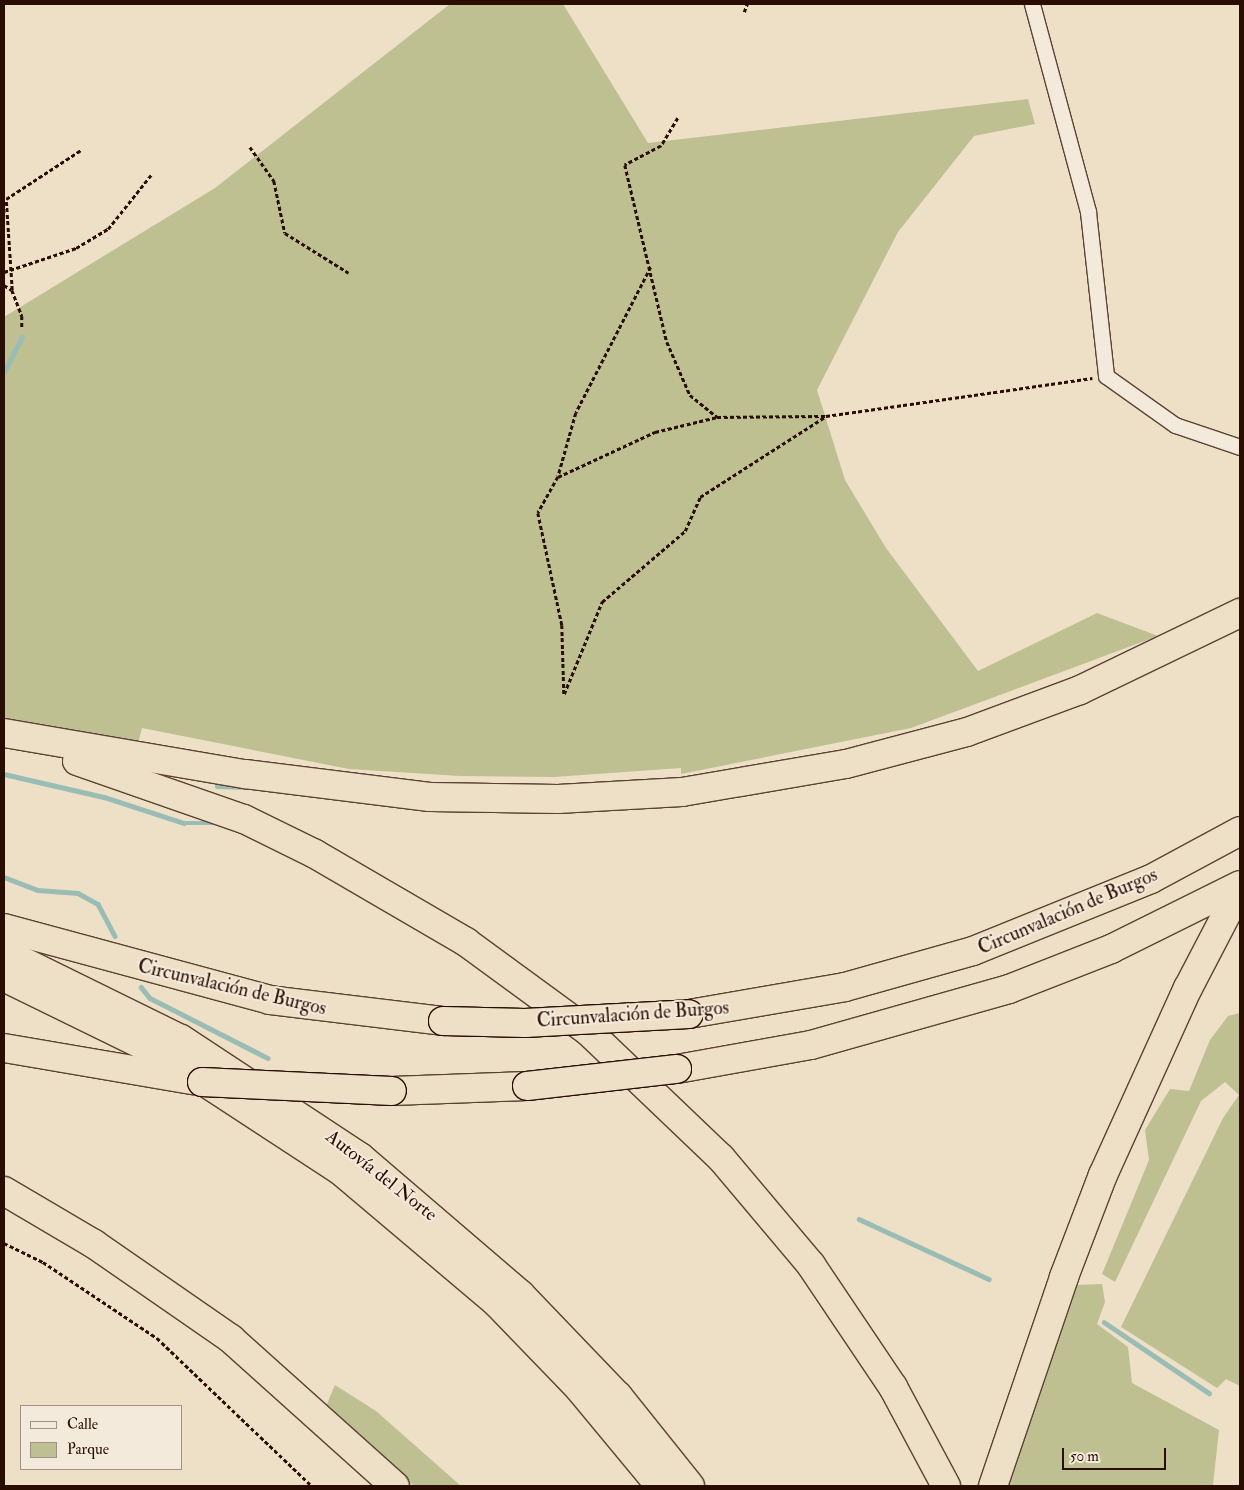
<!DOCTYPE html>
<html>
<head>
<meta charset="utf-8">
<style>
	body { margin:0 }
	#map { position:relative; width:1244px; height:1490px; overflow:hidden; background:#eedfc7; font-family:"IM FELL Double Pica",serif }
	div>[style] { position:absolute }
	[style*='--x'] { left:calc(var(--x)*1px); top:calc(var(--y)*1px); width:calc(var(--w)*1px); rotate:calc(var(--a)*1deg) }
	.green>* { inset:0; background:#bec092 }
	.stream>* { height:4.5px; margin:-2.25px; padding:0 2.25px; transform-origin:2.25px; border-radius:2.25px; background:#99bdb5 }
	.path>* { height:2.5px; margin-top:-1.25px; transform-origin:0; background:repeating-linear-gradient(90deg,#290d00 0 4px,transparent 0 6.5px) }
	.roads { filter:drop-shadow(1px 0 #5a4232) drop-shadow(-1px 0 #5a4232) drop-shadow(0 1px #5a4232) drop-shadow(0 -1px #5a4232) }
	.minor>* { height:15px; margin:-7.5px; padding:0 7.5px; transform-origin:7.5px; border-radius:7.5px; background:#f4eadb }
	.motorway>* { height:28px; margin:-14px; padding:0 14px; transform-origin:14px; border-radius:14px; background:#eedfc7 }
	.bridges { filter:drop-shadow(1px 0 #290d00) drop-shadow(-1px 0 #290d00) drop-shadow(0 1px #290d00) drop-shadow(0 -1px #290d00) }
	.motorway-bridge>* { height:28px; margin:-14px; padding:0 14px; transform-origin:14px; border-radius:14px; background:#eedfc7 }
	span { translate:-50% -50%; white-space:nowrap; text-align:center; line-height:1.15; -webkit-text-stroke:4px #f4eadb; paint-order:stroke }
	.street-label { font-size:19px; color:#290d00 }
	.frame { position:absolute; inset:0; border:5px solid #290d00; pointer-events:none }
	.legend { position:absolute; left:20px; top:1405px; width:162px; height:65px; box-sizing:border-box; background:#f4eadb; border:1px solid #a39283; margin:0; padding:6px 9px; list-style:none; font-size:15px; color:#290d00 }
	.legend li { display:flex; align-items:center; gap:10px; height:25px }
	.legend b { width:25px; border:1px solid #a39283 }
	.scale { position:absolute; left:1062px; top:1448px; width:104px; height:22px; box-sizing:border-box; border:2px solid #290d00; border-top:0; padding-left:6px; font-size:15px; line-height:18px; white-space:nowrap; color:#290d00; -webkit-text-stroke:4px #f4eadb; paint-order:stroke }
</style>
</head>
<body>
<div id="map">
	<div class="green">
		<i style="clip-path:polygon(450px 4px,563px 4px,648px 143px,1028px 99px,1035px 124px,974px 136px,898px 232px,817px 390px,845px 480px,886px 548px,978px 671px,1097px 613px,1158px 636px,911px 728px,681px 774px,681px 768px,554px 777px,460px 776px,349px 769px,142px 728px,138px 743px,4px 718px,4px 317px,215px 188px)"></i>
		<i style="clip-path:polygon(1240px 1013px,1240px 1386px,1226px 1379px,1217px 1388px,1121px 1327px,1223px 1118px,1239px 1095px,1225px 1082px,1201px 1101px,1115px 1282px,1102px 1274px,1149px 1160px,1145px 1130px,1170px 1089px,1189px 1091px,1210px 1040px,1228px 1016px)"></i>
		<i style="clip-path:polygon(1102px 1284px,1105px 1302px,1097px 1324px,1128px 1347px,1132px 1383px,1219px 1430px,1213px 1485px,1007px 1486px,1077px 1285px)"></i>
		<i style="clip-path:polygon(335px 1385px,376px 1411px,461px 1486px,414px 1486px,326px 1406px)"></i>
	</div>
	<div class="stream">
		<i style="--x:4;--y:372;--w:39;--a:-63"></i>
		<i style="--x:4;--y:774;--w:103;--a:13"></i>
		<i style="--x:104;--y:797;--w:84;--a:18"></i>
		<i style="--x:184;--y:823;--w:32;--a:0"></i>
		<i style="--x:217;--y:786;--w:30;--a:2"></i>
		<i style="--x:4;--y:877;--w:36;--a:21"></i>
		<i style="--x:38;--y:890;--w:40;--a:4.3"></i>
		<i style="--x:78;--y:893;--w:23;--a:29"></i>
		<i style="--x:98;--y:904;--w:36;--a:62"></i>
		<i style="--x:141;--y:987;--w:14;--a:51"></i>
		<i style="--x:150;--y:998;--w:132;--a:27"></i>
		<i style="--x:859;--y:1219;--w:143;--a:24.8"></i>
		<i style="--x:1104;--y:1322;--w:127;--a:34.1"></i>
	</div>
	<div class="path">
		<i style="--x:744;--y:12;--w:9;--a:-69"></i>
		<i style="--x:678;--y:118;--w:33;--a:121"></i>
		<i style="--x:661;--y:146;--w:41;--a:152.2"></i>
		<i style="--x:625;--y:165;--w:182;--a:76.7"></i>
		<i style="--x:667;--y:342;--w:58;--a:66.5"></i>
		<i style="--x:690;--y:395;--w:35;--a:39"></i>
		<i style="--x:717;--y:417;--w:109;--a:-0.5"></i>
		<i style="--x:826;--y:416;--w:269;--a:-8.1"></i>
		<i style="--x:250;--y:147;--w:42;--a:54.8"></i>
		<i style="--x:274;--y:181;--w:53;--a:78.1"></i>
		<i style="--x:285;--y:233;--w:75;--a:32"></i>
		<i style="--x:651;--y:267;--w:164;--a:117.2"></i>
		<i style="--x:576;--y:413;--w:66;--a:105.7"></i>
		<i style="--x:558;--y:477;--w:41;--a:119.1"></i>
		<i style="--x:538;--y:513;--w:115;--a:77.9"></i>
		<i style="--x:562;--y:625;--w:69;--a:88.3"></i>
		<i style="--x:564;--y:694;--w:100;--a:-67.6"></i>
		<i style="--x:602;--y:602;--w:109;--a:-40.5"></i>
		<i style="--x:685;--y:531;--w:37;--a:-66"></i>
		<i style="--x:700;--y:497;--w:150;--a:-32.7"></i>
		<i style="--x:4;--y:272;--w:76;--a:-18.4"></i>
		<i style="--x:76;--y:248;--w:37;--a:-31"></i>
		<i style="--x:108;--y:229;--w:69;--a:-51.5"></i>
		<i style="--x:4;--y:285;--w:9;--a:32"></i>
		<i style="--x:12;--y:290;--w:28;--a:69"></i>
		<i style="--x:22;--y:316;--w:12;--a:90"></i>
		<i style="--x:12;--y:290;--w:91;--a:-93.8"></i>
		<i style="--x:6;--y:199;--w:90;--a:-33.2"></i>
		<i style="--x:558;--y:477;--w:107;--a:-24.9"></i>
		<i style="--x:655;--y:432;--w:64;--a:-13.6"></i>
		<i style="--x:4;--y:1243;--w:43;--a:26"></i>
		<i style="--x:43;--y:1262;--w:137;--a:33.7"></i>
		<i style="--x:157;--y:1338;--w:214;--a:43.7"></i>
	</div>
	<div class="roads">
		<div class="minor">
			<i style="--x:1032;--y:4;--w:215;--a:74.9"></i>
			<i style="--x:1088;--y:212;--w:165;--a:83.7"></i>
			<i style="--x:1106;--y:376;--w:85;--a:35.4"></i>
			<i style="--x:1175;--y:425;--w:69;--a:18.7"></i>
		</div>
		<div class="motorway">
			<i style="--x:4;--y:733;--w:244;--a:9.7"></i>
			<i style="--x:245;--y:774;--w:186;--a:7.1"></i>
			<i style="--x:430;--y:797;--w:128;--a:0.9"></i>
			<i style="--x:558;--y:799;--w:124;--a:-3.2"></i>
			<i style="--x:682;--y:792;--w:166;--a:-9.7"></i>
			<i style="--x:846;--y:764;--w:125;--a:-14.8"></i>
			<i style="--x:967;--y:732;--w:121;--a:-20.4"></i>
			<i style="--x:1080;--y:690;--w:178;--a:-25.7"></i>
			<i style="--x:77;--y:761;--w:177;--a:19.2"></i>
			<i style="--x:244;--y:819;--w:79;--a:26.2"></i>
			<i style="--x:315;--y:854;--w:175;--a:30.2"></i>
			<i style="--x:466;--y:942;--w:152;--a:36.2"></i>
			<i style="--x:589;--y:1032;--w:182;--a:43.7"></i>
			<i style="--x:721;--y:1158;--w:140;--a:49.9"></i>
			<i style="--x:811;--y:1265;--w:147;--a:56.1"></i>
			<i style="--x:893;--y:1387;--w:112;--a:61.8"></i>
			<i style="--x:4;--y:928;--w:276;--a:15.1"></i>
			<i style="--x:270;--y:1000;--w:174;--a:6.9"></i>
			<i style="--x:4;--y:952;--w:197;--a:26.2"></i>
			<i style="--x:181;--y:1039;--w:214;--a:33.4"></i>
			<i style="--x:360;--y:1157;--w:212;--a:40.6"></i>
			<i style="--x:521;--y:1295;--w:140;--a:46.2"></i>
			<i style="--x:618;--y:1396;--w:115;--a:51.3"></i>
			<i style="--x:4;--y:977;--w:179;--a:26.1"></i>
			<i style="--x:165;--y:1056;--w:210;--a:33.2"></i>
			<i style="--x:341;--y:1171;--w:204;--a:40.2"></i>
			<i style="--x:497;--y:1303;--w:118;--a:46"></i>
			<i style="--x:579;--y:1388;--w:127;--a:50.4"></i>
			<i style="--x:689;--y:1014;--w:158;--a:-9.8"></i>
			<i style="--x:845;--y:987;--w:133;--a:-15.7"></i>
			<i style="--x:973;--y:951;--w:192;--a:-22"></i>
			<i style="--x:1151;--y:879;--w:101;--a:-28.3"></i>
			<i style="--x:4;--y:1048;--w:191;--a:9.7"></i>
			<i style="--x:677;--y:1069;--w:136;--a:-10.2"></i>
			<i style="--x:811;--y:1045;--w:206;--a:-15.8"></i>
			<i style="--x:1009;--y:989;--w:110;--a:-21.4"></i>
			<i style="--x:1111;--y:949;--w:144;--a:-26.4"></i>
			<i style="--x:392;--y:1091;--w:135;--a:-2.1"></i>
			<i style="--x:4;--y:1191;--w:104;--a:30.5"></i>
			<i style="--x:94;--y:1244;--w:167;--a:34.7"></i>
			<i style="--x:231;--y:1339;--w:220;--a:41.9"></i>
			<i style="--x:993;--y:1486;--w:221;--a:-71.2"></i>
			<i style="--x:1064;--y:1277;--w:109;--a:-69.1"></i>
			<i style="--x:1103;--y:1175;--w:205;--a:-65.6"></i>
			<i style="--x:1188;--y:988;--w:113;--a:-62.5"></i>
		</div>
	</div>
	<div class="bridges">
		<div class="motorway-bridge">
			<i style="--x:443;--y:1021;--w:82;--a:1.4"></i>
			<i style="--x:525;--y:1023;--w:164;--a:-3.1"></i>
			<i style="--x:202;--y:1082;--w:190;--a:2.7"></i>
			<i style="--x:527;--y:1086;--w:151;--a:-6.5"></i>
		</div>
	</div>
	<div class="street-label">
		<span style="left:1068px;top:912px;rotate:-23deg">Circunvalación de Burgos</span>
		<span style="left:232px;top:988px;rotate:13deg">Circunvalación de Burgos</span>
		<span style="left:633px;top:1015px;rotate:-4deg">Circunvalación de Burgos</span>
		<span style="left:381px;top:1176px;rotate:38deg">Autovía del Norte</span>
	</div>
	<div class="frame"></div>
	<ul class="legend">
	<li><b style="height:6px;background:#f4eadb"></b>Calle</li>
	<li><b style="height:14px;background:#bec092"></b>Parque</li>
	</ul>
	<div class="scale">50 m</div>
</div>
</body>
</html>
